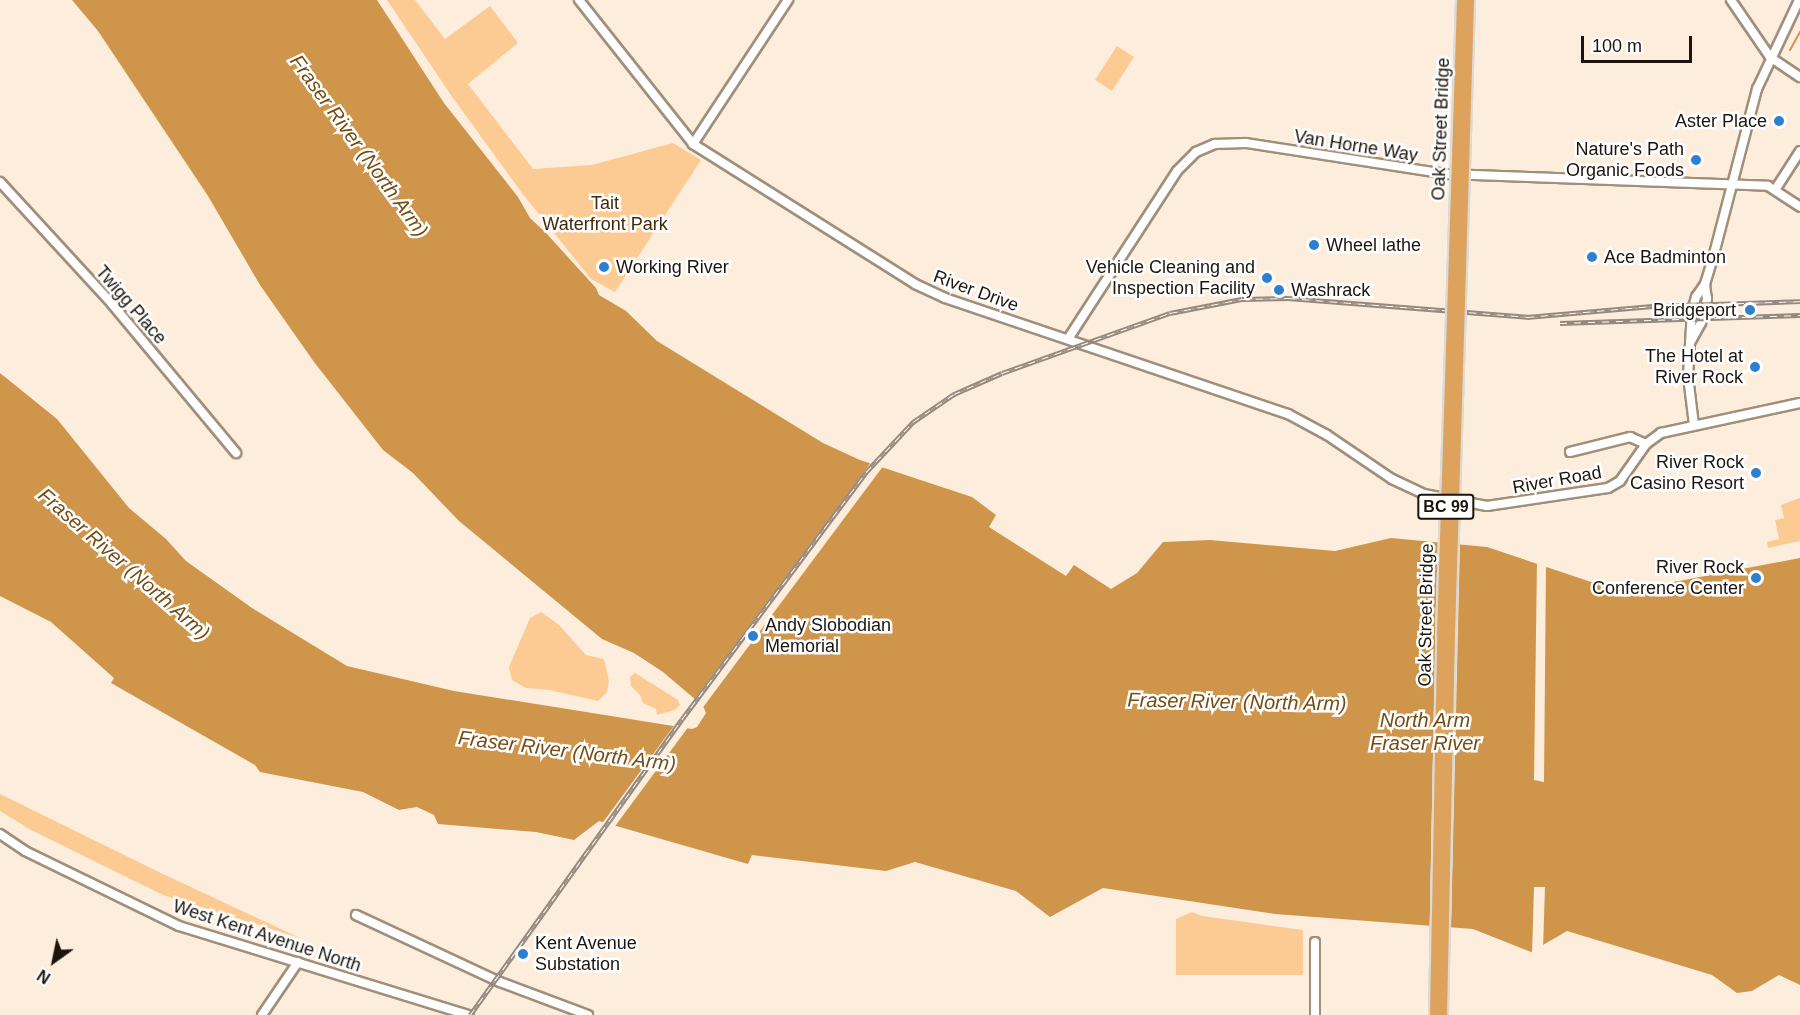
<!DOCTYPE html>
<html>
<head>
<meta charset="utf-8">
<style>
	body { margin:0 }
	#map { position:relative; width:1800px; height:1015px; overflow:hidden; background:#fdeddc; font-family:Arial,sans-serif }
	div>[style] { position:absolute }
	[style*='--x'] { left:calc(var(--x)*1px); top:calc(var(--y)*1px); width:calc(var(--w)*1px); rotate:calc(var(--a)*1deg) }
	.green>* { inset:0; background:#fbcb93 }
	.water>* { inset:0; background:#cf954a }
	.pier>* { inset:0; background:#fdeddc }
	.stream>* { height:2px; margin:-1px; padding:0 1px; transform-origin:1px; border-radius:1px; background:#cf954a }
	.roads { filter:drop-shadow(2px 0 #a08f7b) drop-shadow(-2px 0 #a08f7b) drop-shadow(0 2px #a08f7b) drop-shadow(0 -2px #a08f7b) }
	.minor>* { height:8px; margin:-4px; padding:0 4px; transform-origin:4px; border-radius:4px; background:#fff }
	.rail>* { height:4.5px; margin-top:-2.25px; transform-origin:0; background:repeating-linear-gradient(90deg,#fff 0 7px,#94897c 0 14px); box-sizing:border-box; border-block:2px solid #94897c }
	.bridges { filter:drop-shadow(2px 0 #dbdad8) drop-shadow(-2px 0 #dbdad8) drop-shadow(0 2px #dbdad8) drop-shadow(0 -2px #dbdad8) }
	.highway-bridge>* { height:10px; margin:-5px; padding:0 5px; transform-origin:5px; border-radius:5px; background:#dda35c }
	.dots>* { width:16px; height:16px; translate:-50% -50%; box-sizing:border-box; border:3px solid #fff; border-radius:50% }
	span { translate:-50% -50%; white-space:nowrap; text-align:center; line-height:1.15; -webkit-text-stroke:5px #fff; paint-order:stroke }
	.shield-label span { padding:2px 4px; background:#fff; border:2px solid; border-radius:4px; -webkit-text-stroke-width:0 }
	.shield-label { font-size:16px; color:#1b150d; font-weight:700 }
	.poi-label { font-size:18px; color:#1b150d }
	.right { translate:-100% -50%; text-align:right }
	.left { translate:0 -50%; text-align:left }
	.street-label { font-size:18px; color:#1b150d }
	.park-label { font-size:18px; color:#422a09 }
	.water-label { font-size:20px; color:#744c14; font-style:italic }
	.north { position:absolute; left:24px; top:931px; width:60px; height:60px; -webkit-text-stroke:4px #fff; paint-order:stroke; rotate:213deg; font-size:16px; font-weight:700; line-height:24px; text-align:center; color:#1b150d }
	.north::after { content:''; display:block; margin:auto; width:21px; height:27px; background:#1b150d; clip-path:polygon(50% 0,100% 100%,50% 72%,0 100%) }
	.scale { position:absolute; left:1581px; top:36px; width:111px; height:27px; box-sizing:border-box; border:3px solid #1b150d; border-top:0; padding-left:8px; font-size:18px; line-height:21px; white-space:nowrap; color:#1b150d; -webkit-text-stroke:4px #fff; paint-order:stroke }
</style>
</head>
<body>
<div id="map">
	<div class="green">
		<i style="clip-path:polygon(387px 0,415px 0,445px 39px,490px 6px,518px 43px,468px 84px,533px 169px,592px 165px,673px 143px,701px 160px,615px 292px,591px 279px,522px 193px,453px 98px)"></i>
		<i style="clip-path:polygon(1117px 46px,1134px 57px,1112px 91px,1095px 80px)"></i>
		<i style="clip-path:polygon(1800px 498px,1800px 541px,1768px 548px,1767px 542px,1779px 539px,1775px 520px,1784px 518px,1781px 505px)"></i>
		<i style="clip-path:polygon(541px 612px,559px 625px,586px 655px,604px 659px,609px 681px,607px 692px,598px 701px,549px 690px,526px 688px,512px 680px,509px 667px,530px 618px)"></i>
		<i style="clip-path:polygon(635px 673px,678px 700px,680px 705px,675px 710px,657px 715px,656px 709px,643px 703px,640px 695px,631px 686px,630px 677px)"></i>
		<i style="clip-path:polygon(0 794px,163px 874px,300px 938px,163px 895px,31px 830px,0 811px)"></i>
		<i style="clip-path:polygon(1192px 912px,1202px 916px,1303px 930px,1303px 975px,1176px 975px,1176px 919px)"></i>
	</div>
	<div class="water">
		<i style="clip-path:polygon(72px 0,377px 0,444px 103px,518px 197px,530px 218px,547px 234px,596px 288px,599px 295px,626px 311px,657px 341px,823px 443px,860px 460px,972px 497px,996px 515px,989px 527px,1066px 576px,1074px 565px,1111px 589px,1137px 573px,1163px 542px,1210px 540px,1335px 551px,1391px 538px,1487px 547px,1621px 592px,1800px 558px,1800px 985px,1779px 975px,1752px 991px,1737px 993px,1712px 975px,1567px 931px,1531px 952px,1473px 929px,1275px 914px,1103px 888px,1050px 917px,1016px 891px,915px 862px,886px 871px,752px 855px,748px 864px,599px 821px,574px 840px,536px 832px,438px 824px,434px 815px,417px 807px,399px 810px,363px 792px,260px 772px,255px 765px,111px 683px,114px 678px,51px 622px,0 596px,0 373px,57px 419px,129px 508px,166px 539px,186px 561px,252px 608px,347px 666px,454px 691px,692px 729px,697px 727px,706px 713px,703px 706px,663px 672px,634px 653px,602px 639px,459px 521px,413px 473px,383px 450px,314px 362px,260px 285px,208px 196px,98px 31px)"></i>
	</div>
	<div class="pier">
		<i style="clip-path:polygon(872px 461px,884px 465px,701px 710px,693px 701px)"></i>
		<i style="clip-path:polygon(1438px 538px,1460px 541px,1451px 930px,1430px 929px)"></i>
		<i style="clip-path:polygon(1537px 561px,1546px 564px,1544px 782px,1534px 780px)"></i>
		<i style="clip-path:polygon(676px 723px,689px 726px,613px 829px,601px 825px)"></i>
		<i style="clip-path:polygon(1534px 887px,1545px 887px,1543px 949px,1532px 955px)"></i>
	</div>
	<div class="stream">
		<i style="--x:1790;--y:50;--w:21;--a:-61"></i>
	</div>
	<div class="roads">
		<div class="minor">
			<i style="--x:579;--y:0;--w:184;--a:51.6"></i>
			<i style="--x:693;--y:144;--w:262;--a:32.2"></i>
			<i style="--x:915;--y:284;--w:33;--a:25"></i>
			<i style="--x:945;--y:298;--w:362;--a:18.7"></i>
			<i style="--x:1288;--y:414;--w:44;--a:28.3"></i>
			<i style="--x:1327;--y:435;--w:78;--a:34.1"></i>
			<i style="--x:1392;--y:479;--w:35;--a:25"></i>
			<i style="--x:1424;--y:494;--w:64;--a:10.8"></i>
			<i style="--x:1487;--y:506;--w:122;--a:-8.5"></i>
			<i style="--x:1608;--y:488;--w:14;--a:-30"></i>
			<i style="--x:1620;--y:481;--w:45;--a:-54.9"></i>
			<i style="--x:1646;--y:444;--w:19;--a:-36"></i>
			<i style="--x:1661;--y:433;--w:142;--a:-12.2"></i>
			<i style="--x:1731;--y:0;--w:69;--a:55.6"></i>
			<i style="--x:1770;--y:57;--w:36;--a:34"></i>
			<i style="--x:693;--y:144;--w:173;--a:-56.6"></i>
			<i style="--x:0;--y:182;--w:166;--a:47.4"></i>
			<i style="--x:112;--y:304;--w:194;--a:50.2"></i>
			<i style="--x:1775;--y:190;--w:46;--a:-57.3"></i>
			<i style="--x:1068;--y:339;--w:200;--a:-57"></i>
			<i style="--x:1177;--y:171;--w:27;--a:-45"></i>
			<i style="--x:1196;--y:152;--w:21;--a:-23"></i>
			<i style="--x:1215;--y:144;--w:31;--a:-2"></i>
			<i style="--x:1246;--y:143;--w:203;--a:8.8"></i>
			<i style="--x:1447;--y:174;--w:321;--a:2.1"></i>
			<i style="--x:1768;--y:186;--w:38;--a:33"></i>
			<i style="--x:1691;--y:341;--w:21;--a:-61"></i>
			<i style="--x:1701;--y:323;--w:25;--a:-76"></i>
			<i style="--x:1707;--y:299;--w:15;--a:-98"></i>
			<i style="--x:1694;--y:425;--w:49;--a:-97"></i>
			<i style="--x:1688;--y:376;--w:65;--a:-86.5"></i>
			<i style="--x:1692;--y:311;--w:15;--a:-74"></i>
			<i style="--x:1696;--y:297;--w:16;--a:-55"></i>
			<i style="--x:1705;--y:284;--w:31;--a:-73"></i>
			<i style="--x:1714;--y:254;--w:171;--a:-75.4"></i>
			<i style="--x:1757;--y:89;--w:98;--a:-64.7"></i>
			<i style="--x:1570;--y:452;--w:62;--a:-14"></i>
			<i style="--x:1630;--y:437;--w:17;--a:24"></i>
			<i style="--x:0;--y:834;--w:30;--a:34"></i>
			<i style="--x:25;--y:851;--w:171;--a:26"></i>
			<i style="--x:179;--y:926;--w:303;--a:17.1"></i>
			<i style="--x:356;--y:915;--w:159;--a:25"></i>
			<i style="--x:500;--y:982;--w:94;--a:20.6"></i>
			<i style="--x:262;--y:1015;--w:64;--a:-55.8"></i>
			<i style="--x:1315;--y:1015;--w:73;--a:-90"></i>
		</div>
	</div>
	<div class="rail">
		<i style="--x:1560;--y:323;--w:240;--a:-1.9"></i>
		<i style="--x:470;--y:1015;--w:364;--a:-54.4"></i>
		<i style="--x:682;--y:719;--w:308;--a:-53.3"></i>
		<i style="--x:866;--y:472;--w:69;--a:-46.8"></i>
		<i style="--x:913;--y:422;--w:50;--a:-34.3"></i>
		<i style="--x:954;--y:394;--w:52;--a:-23.6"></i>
		<i style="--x:1002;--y:373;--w:178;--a:-19.7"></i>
		<i style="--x:1170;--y:313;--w:73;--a:-11"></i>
		<i style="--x:1242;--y:299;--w:46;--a:-1.2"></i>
		<i style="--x:1288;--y:298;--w:240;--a:4.5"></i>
		<i style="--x:1527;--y:317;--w:126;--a:-5"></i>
		<i style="--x:1653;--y:306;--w:147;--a:-1.9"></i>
	</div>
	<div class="bridges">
		<div class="highway-bridge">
			<i style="--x:1435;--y:1015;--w:381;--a:-88.9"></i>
			<i style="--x:1442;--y:634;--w:634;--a:-88.19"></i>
			<i style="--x:1442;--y:1015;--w:381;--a:-88.8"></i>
			<i style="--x:1450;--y:634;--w:634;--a:-88.28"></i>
		</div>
	</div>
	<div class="dots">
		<i style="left:1779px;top:121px;background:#2c80cf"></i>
		<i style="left:1696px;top:160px;background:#2c80cf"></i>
		<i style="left:1314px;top:245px;background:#2c80cf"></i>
		<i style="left:1592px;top:257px;background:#2c80cf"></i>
		<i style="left:604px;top:267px;background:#2c80cf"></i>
		<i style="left:1267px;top:278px;background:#2c80cf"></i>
		<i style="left:1279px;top:290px;background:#2c80cf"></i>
		<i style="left:1750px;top:310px;background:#2c80cf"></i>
		<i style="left:1755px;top:367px;background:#2c80cf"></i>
		<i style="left:1756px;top:473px;background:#2c80cf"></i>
		<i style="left:1756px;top:578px;background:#2c80cf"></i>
		<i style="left:753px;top:636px;background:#2c80cf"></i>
		<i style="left:523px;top:954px;background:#2c80cf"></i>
	</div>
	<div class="shield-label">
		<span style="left:1446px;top:507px">BC 99</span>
	</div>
	<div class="poi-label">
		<span class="right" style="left:1767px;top:121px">Aster Place</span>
		<span class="right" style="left:1684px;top:160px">Nature's Path<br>Organic Foods</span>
		<span class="left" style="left:1326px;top:245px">Wheel lathe</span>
		<span class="left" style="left:1604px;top:257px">Ace Badminton</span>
		<span class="left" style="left:616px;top:267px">Working River</span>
		<span class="right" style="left:1255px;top:278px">Vehicle Cleaning and<br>Inspection Facility</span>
		<span class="left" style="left:1291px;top:290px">Washrack</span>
		<span class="right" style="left:1736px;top:310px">Bridgeport</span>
		<span class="right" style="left:1743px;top:367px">The Hotel at<br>River Rock</span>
		<span class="right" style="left:1744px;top:473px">River Rock<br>Casino Resort</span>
		<span class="right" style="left:1744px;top:578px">River Rock<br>Conference Center</span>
		<span class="left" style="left:765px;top:636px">Andy Slobodian<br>Memorial</span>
		<span class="left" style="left:535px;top:954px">Kent Avenue<br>Substation</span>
	</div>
	<div class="street-label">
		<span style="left:1441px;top:129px;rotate:-88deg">Oak Street Bridge</span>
		<span style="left:1356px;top:146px;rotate:9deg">Van Horne Way</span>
		<span style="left:976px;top:291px;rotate:20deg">River Drive</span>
		<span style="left:131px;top:305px;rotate:49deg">Twigg Place</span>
		<span style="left:1557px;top:480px;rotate:-10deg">River Road</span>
		<span style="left:1426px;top:615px;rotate:-89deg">Oak Street Bridge</span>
		<span style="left:267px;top:936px;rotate:18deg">West Kent Avenue North</span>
	</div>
	<div class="park-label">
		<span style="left:605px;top:214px">Tait<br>Waterfront Park</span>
	</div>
	<div class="water-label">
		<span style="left:359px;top:146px;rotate:54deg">Fraser River (North Arm)</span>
		<span style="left:124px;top:564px;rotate:41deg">Fraser River (North Arm)</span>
		<span style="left:1237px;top:702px;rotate:1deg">Fraser River (North Arm)</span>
		<span style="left:1425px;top:732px">North Arm<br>Fraser River</span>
		<span style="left:567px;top:751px;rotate:7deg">Fraser River (North Arm)</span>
	</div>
	<div class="north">N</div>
	<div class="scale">100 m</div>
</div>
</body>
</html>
